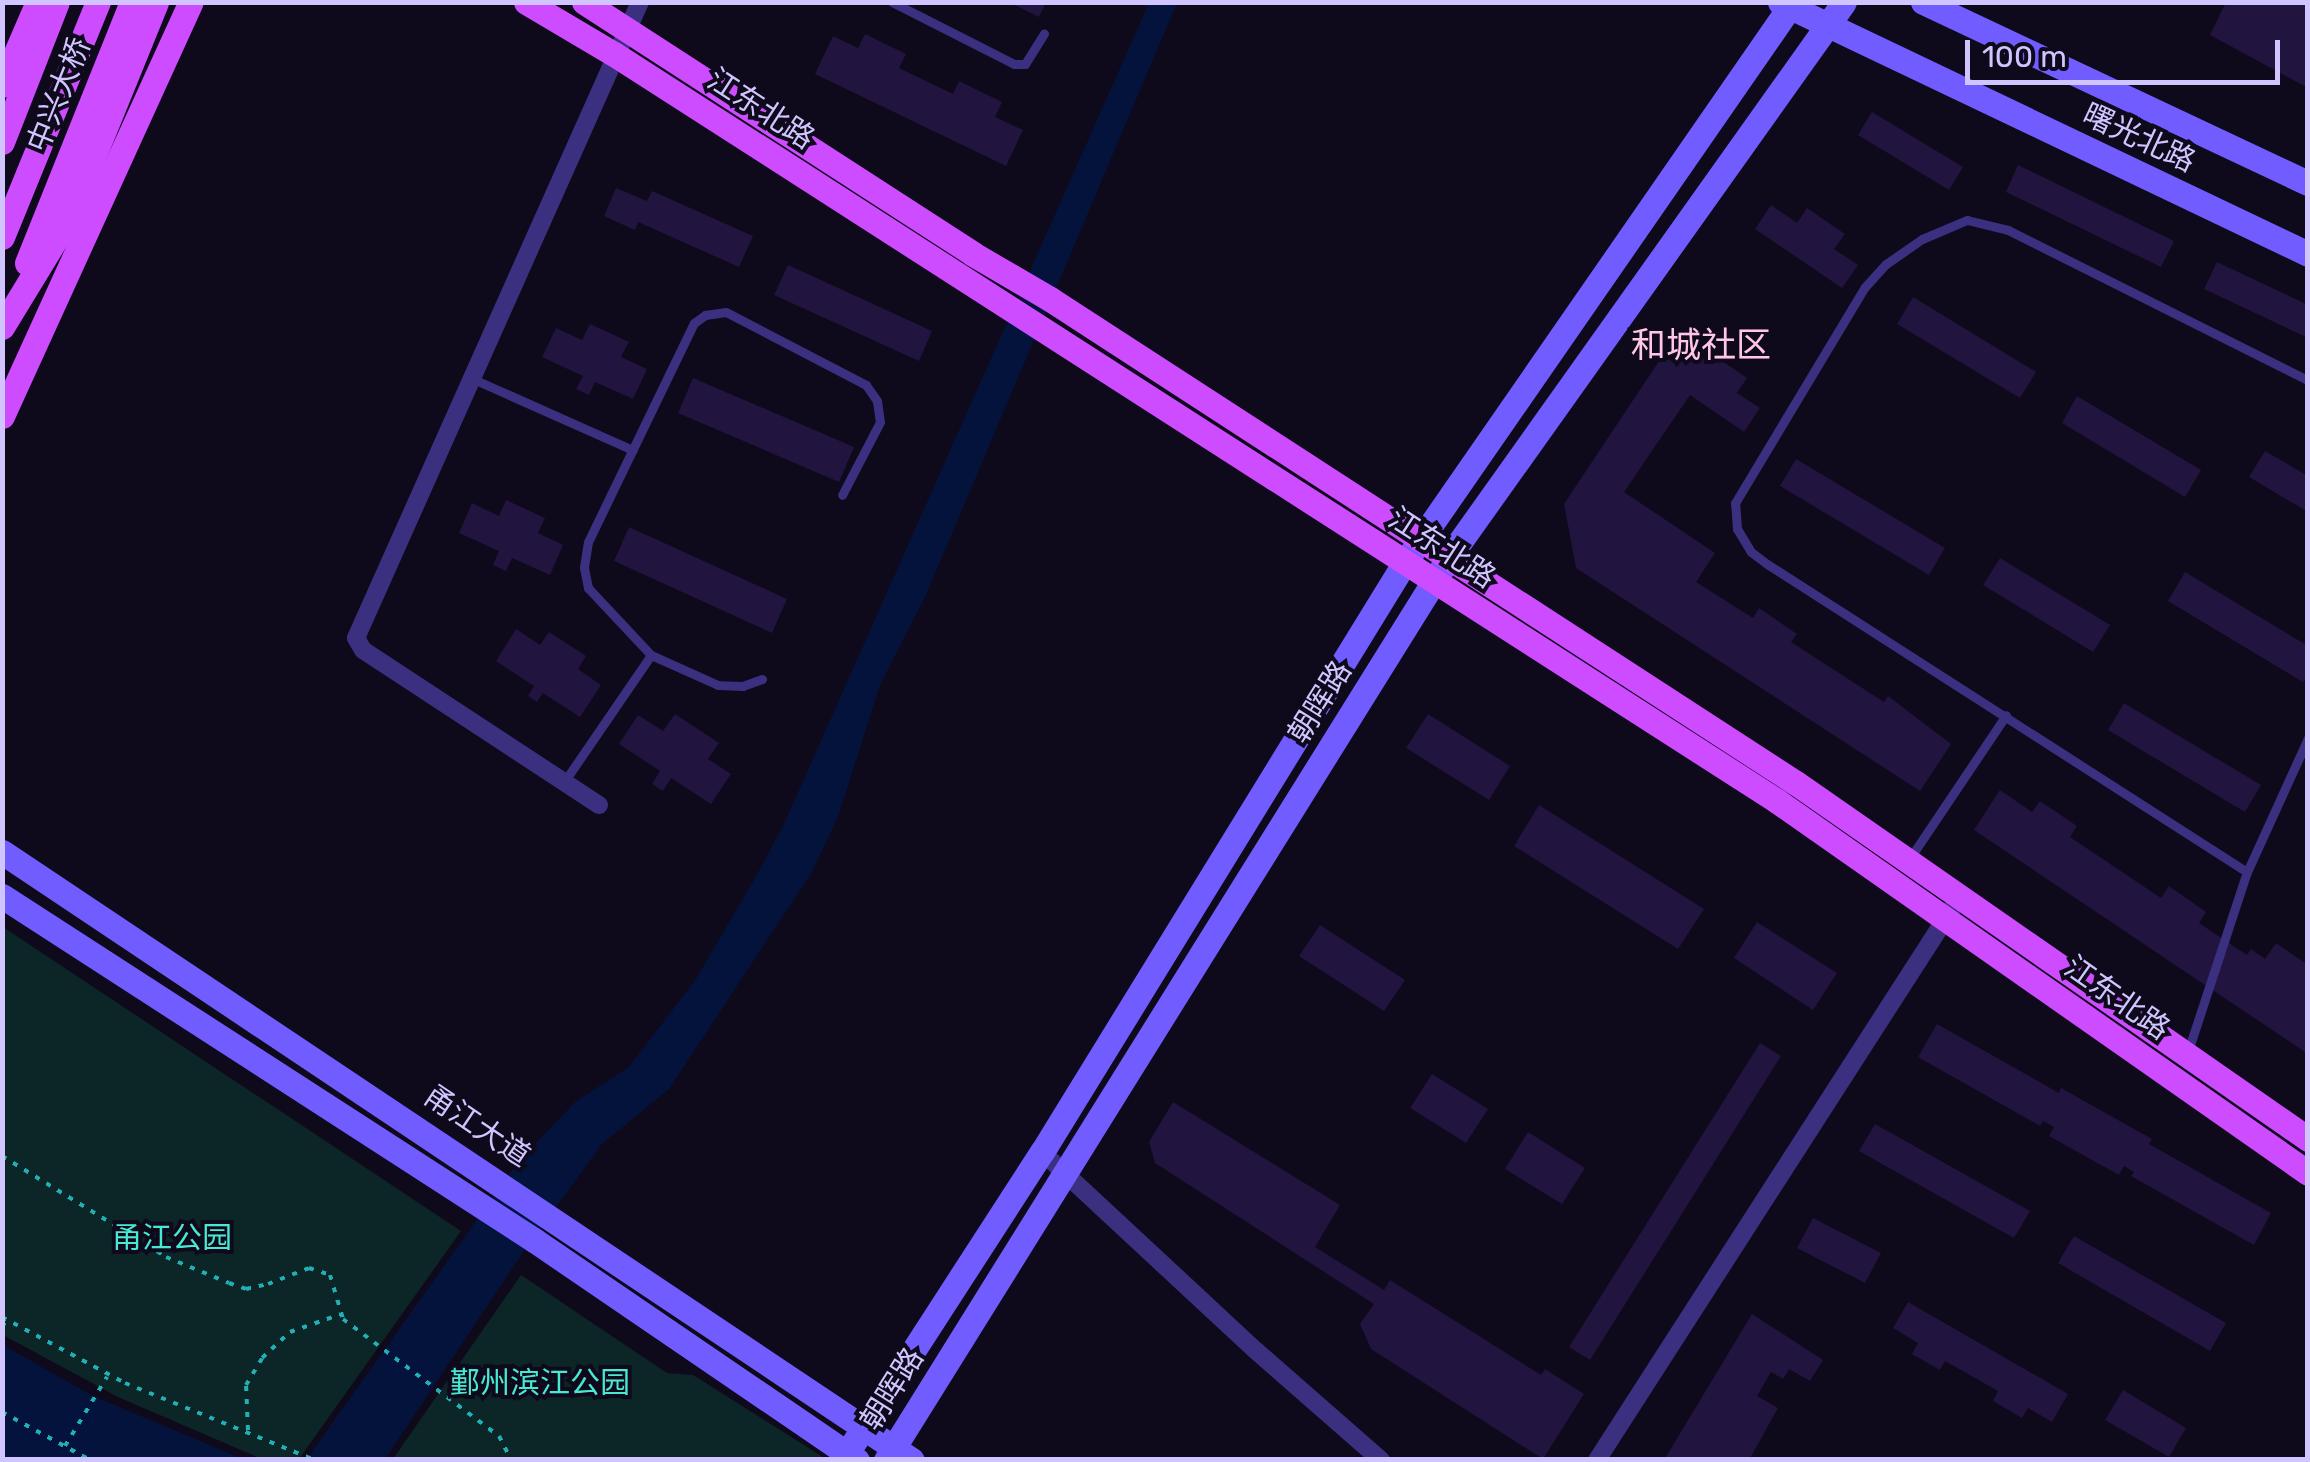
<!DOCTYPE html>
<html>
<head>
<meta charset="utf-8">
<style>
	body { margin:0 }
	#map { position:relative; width:2310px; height:1462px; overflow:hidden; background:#0f091c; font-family:Rubik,"Noto Sans SC",sans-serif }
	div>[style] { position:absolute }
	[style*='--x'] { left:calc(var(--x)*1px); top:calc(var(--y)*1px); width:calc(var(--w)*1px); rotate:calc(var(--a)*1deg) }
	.green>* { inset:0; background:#0c2527 }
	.water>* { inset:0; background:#04133b }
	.building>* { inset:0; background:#21143f }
	.path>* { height:4px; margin-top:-2px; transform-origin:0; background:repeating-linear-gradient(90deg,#21b0b6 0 5px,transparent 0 13px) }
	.lane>* { height:9px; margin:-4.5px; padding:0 4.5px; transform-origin:4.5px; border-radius:4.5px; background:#3b3080 }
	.street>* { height:18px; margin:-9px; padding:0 9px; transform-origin:9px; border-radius:9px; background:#3b3080 }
	.secondary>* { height:25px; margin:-12.5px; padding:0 12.5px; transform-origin:12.5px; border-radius:12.5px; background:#705cff }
	.primary>* { height:25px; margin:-12.5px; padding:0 12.5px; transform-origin:12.5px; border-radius:12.5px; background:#ce4cff }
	span { translate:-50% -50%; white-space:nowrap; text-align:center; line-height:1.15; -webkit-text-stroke:8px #0f091c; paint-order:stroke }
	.street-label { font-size:30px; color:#d1c5ff }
	.park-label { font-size:30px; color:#47e9d1 }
	.quarter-label { font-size:35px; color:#ffc7e5 }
	.frame { position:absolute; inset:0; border:5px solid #d1c5ff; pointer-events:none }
	.scale { position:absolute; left:1965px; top:40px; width:315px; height:45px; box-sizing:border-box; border:5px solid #d1c5ff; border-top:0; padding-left:12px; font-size:30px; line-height:35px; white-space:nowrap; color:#d1c5ff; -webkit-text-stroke:8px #0f091c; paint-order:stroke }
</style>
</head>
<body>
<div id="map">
	<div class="green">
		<i style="clip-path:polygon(3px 927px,461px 1231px,299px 1459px,262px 1459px,118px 1397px,3px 1335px)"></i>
		<i style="clip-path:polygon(521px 1275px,667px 1373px,693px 1375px,826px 1459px,393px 1459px)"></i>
	</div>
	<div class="water">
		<i style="clip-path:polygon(1149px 3px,1177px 3px,925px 597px,880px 685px,838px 817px,812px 872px,669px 1089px,602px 1144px,521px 1255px,385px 1459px,306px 1460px,518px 1162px,575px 1102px,629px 1067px,696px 979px,755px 878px,784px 824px)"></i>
		<i style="clip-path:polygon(3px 1345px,93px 1396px,243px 1459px,3px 1459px)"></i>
	</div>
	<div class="building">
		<i style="clip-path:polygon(1008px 2px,1046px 2px,1039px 17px)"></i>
		<i style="clip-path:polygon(2226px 2px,2308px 2px,2308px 88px,2210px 35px)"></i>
		<i style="clip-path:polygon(865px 34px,906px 54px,899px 68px,953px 94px,959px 81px,1002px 102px,995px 117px,1023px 130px,1006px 166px,815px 74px,833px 36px,858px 48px)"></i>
		<i style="clip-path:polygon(1872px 112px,1963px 167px,1949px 190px,1858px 135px)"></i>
		<i style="clip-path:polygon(2018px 165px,2174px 241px,2161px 267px,2006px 192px)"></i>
		<i style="clip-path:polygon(616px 188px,647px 201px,652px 191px,753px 236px,739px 267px,638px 222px,635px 230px,604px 216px)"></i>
		<i style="clip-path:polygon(1771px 205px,1797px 223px,1807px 208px,1845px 234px,1834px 249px,1858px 265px,1842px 288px,1755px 229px)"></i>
		<i style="clip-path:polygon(2217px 262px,2308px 305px,2308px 338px,2204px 289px)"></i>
		<i style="clip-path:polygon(788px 265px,932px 331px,919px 361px,774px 295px)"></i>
		<i style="clip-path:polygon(1913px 297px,2036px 372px,2020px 398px,1897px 324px)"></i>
		<i style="clip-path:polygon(590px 324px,629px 342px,621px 357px,647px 369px,633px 399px,595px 382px,589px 395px,576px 389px,583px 376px,542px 357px,556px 328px,582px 340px)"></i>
		<i style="clip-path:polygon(1673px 340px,1704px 359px,1709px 352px,1747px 378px,1737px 393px,1760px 408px,1744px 432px,1690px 395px,1624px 492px,1715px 553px,1696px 582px,1753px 618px,1759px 608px,1797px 634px,1791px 642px,1884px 702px,1888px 696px,1951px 744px,1920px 791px,1576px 568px,1564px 504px)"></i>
		<i style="clip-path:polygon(693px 378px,854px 447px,839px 482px,678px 413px)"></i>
		<i style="clip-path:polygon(2077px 396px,2201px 470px,2185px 497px,2062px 423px)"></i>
		<i style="clip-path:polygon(2265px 451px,2308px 476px,2308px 512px,2249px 477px)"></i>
		<i style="clip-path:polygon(1796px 459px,1945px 548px,1929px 575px,1780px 486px)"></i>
		<i style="clip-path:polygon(506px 500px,545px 518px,538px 533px,563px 545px,550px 575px,512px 558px,506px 571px,493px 565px,499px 551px,459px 533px,472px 503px,499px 516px)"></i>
		<i style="clip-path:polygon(629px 527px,787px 599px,772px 633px,614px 561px)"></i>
		<i style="clip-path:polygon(2000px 558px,2110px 625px,2093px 652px,1983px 585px)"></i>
		<i style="clip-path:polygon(2185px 572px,2308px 646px,2308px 674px,2303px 682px,2168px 601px)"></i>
		<i style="clip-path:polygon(516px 629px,540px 645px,549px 632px,586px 656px,578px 669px,601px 685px,580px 717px,543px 693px,537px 702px,528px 696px,534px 686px,496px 661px)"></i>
		<i style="clip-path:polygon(2124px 703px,2261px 785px,2245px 812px,2108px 730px)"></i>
		<i style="clip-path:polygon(675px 714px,719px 743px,708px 759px,731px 774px,711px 804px,671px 778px,663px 791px,652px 784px,660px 771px,619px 744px,638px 715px,663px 731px)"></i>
		<i style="clip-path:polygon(1428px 714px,1510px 766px,1489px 800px,1406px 748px)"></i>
		<i style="clip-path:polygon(2000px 790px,2032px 812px,2040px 801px,2077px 826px,2070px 837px,2161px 898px,2169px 886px,2206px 912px,2199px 923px,2247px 955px,2251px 949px,2265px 959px,2276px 943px,2305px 963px,2308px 959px,2308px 1054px,1974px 830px)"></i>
		<i style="clip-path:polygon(1539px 805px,1704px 909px,1678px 949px,1514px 846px)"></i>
		<i style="clip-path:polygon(1757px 922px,1837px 973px,1813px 1010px,1734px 958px)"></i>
		<i style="clip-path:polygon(1320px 925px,1405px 980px,1384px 1011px,1299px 956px)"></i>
		<i style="clip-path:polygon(1937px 1024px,2059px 1093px,2061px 1088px,2152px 1139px,2149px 1144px,2271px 1213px,2254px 1245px,2131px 1176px,2134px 1172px,2124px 1166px,2119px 1175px,2049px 1136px,2054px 1127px,2043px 1121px,2040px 1126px,1918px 1057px)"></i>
		<i style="clip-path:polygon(1760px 1043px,1781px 1056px,1590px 1360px,1569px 1347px)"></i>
		<i style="clip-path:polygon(1432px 1074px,1488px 1109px,1466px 1143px,1410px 1108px)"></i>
		<i style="clip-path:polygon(1173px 1102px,1340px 1205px,1315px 1247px,1384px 1290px,1390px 1280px,1541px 1375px,1545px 1369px,1584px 1394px,1543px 1459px,1371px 1349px,1360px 1324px,1374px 1304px,1155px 1163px,1149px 1142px)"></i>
		<i style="clip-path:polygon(1875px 1124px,2030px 1211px,2014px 1238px,1859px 1151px)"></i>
		<i style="clip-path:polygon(1528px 1132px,1585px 1168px,1562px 1204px,1505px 1169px)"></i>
		<i style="clip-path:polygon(1813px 1218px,1881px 1253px,1865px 1283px,1797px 1248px)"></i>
		<i style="clip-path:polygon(2074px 1236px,2226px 1323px,2210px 1351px,2058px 1263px)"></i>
		<i style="clip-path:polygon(1908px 1302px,2068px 1394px,2052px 1422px,2028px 1408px,2022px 1418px,1993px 1401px,1998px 1391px,1945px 1361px,1940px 1370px,1912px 1354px,1918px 1343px,1893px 1328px)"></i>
		<i style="clip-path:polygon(1752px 1314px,1823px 1360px,1810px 1381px,1789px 1369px,1783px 1379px,1771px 1372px,1757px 1396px,1778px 1408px,1749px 1460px,1664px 1460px)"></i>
		<i style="clip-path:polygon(2123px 1390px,2186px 1428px,2169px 1457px,2105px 1420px)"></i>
	</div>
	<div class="path">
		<i style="--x:2;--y:1156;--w:193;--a:31.6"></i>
		<i style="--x:166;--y:1257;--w:68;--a:22.4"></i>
		<i style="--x:229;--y:1283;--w:18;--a:19"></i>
		<i style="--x:246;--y:1289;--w:23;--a:-13"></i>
		<i style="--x:268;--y:1284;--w:44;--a:-21.3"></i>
		<i style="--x:309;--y:1268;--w:22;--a:18"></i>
		<i style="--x:330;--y:1275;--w:46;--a:73.5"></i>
		<i style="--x:343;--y:1319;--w:195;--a:36.9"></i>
		<i style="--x:499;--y:1436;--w:27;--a:63"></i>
		<i style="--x:2;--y:1317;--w:140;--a:28.2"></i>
		<i style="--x:125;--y:1383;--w:205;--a:22.1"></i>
		<i style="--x:2;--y:1327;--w:6;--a:-59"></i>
		<i style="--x:2;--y:1412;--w:100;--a:28.6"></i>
		<i style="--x:248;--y:1430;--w:45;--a:-92.5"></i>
		<i style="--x:246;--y:1385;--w:31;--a:-59"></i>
		<i style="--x:262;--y:1358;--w:38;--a:-43"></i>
		<i style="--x:290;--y:1332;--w:54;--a:-19.4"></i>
		<i style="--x:65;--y:1446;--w:81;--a:-58.7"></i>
	</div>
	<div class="lane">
		<i style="--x:892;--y:2;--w:137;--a:26.9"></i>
		<i style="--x:1014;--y:64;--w:11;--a:0"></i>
		<i style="--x:1025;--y:64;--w:36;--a:-58"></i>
		<i style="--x:471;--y:378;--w:177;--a:24"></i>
		<i style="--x:762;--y:679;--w:20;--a:160"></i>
		<i style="--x:743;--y:686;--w:25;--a:-178"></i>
		<i style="--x:718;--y:685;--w:73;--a:-155.9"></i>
		<i style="--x:651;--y:655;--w:92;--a:-133.2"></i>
		<i style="--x:588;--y:588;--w:21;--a:-101"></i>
		<i style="--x:584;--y:567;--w:25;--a:-81"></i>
		<i style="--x:588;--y:542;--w:243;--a:-64.2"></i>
		<i style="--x:694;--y:323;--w:14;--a:-36"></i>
		<i style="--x:705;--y:315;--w:21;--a:-8"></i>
		<i style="--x:726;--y:312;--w:158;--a:27.5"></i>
		<i style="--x:866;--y:385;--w:19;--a:55"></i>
		<i style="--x:877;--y:401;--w:21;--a:82"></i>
		<i style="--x:880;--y:422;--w:82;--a:117.5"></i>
		<i style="--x:564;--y:782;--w:154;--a:-55.6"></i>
		<i style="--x:1910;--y:858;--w:172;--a:-56.1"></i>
		<i style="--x:2247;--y:872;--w:570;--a:-147.31"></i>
		<i style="--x:1767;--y:564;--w:20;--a:-143"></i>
		<i style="--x:1751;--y:552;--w:27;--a:-121"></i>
		<i style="--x:1737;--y:529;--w:26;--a:-94"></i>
		<i style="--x:1735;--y:503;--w:252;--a:-59"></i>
		<i style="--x:1865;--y:287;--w:31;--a:-48"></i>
		<i style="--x:1886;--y:264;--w:44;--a:-34.8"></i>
		<i style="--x:1922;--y:239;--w:49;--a:-22.9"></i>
		<i style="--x:1967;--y:220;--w:42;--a:13.7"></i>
		<i style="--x:2008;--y:230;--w:335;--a:26.6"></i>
		<i style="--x:2188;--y:1051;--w:188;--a:-71.8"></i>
		<i style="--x:2247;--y:872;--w:147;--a:-65.5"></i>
	</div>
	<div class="street">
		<i style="--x:599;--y:805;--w:282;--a:-146.7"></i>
		<i style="--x:363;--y:650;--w:14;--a:-120"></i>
		<i style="--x:356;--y:638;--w:697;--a:-65.94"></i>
		<i style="--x:1042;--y:1152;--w:289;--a:42.9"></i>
		<i style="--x:1254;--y:1349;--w:169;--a:41.2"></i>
		<i style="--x:1597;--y:1460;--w:671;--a:-57.23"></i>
	</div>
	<div class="secondary">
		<i style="--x:1780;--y:2;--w:585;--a:25.51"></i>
		<i style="--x:1923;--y:2;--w:425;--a:25.2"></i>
		<i style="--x:2;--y:852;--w:1094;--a:33.75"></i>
		<i style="--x:2;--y:896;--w:634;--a:32.89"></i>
		<i style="--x:534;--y:1240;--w:391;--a:34.3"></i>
		<i style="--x:847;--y:1453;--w:359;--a:-57.1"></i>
		<i style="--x:1042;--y:1152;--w:693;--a:-58.4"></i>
		<i style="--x:1405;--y:562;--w:681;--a:-55.28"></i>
		<i style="--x:886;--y:1460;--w:1064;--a:-58.06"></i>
		<i style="--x:1449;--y:557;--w:681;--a:-54.56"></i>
	</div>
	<div class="primary">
		<i style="--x:526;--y:2;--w:102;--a:30.6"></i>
		<i style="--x:614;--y:54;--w:1382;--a:32.71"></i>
		<i style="--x:1777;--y:801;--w:648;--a:35.01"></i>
		<i style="--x:584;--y:2;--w:463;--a:32.9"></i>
		<i style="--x:973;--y:254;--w:89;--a:30.3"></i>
		<i style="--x:1050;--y:299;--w:889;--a:32.98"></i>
		<i style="--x:1796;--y:783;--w:624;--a:34.81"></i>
		<i style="--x:2;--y:85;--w:90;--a:-66.6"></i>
		<i style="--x:2;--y:142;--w:150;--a:-68.6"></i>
		<i style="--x:2;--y:237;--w:254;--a:-67.8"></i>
		<i style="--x:27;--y:263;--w:281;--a:-68.1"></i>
		<i style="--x:2;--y:327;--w:127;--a:-58.6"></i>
		<i style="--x:68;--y:219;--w:234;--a:-67.9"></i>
		<i style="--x:2;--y:416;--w:455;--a:-65.5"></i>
	</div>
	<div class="street-label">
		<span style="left:59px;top:95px;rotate:-68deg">中兴大桥</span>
		<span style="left:761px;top:109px;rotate:33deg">江东北路</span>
		<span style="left:2139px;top:138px;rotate:25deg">曙光北路</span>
		<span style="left:1442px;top:548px;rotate:33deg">江东北路</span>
		<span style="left:1320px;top:702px;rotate:-58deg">朝晖路</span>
		<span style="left:2117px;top:998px;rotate:35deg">江东北路</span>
		<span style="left:477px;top:1126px;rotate:34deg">甬江大道</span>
		<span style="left:892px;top:1389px;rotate:-58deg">朝晖路</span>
	</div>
	<div class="park-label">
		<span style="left:172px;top:1238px">甬江公园</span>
		<span style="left:540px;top:1383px">鄞州滨江公园</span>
	</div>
	<div class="quarter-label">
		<span style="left:1701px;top:345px">和城社区</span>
	</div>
	<div class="frame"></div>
	<div class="scale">100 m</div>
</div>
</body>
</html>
